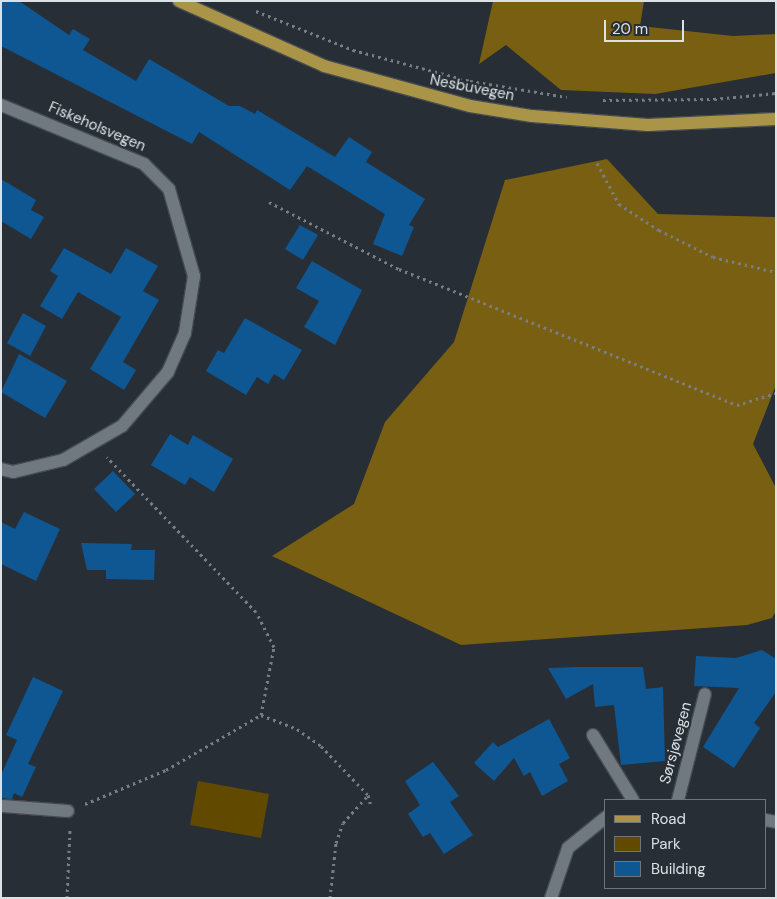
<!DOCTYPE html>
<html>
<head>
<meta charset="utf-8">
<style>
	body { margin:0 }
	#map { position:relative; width:777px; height:899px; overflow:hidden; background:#272e35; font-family:"DM Sans",sans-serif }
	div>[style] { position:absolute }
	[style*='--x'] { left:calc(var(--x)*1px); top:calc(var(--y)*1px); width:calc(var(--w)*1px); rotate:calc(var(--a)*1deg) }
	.green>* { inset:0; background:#614a00 }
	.forest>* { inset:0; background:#785f12 }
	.building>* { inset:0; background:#0f5793 }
	.path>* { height:3px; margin-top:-1.5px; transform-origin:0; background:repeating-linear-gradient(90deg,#787e83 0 2.5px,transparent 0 6.5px) }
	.roads { filter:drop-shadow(1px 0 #454b51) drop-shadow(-1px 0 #454b51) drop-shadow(0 1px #454b51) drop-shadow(0 -1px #454b51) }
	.service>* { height:12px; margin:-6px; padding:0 6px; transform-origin:6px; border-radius:6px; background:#707880 }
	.minor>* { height:12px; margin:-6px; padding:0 6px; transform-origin:6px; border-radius:6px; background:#707880 }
	.primary>* { height:12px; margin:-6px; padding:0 6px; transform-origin:6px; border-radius:6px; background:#aa9448 }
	span { translate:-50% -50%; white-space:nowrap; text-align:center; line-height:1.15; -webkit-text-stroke:4px #272e35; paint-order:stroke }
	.street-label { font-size:15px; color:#dce1e5 }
	.frame { position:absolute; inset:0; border:2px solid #dce1e5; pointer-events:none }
	.legend { position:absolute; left:604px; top:799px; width:162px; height:90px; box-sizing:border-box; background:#272e35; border:1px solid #6f767b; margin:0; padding:6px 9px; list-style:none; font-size:15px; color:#dce1e5 }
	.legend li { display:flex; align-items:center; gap:10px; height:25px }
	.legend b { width:25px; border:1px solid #6f767b }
	.scale { position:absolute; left:604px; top:20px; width:80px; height:22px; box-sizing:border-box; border:2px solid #dce1e5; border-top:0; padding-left:6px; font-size:15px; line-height:18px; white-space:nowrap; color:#dce1e5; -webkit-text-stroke:4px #272e35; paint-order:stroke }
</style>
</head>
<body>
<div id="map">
	<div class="green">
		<i style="clip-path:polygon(198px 781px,269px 794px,261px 838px,190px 825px)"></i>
	</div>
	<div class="forest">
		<i style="clip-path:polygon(493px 1px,644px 1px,640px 26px,733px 36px,776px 34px,776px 73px,655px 94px,561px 90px,506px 45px,479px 64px)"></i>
		<i style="clip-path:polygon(607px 159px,658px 214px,776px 217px,776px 385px,753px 444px,776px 488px,776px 611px,772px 618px,747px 625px,461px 645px,272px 556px,354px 504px,385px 422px,454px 342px,505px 180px)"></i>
	</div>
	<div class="building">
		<i style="clip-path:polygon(1px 1px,19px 1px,69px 35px,73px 29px,90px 39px,83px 50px,136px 81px,149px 59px,229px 106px,240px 106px,255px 114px,257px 110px,335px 157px,349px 137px,372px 152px,366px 162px,425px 199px,409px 225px,414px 227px,402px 256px,373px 244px,385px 214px,307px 166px,290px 190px,199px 132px,192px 144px,1px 46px)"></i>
		<i style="clip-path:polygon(1px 179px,36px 200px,31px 210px,44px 217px,31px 239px,1px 221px)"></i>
		<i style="clip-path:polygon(300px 225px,318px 235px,303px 260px,285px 249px)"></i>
		<i style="clip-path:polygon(64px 248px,111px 274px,126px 248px,158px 266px,143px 291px,159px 300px,123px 362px,136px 370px,124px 390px,90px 369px,121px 317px,78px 292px,62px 319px,40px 306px,58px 276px,50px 271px)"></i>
		<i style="clip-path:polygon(312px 261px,362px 290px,335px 345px,304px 327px,319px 301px,296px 288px)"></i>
		<i style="clip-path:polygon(23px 313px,46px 326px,30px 356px,7px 343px)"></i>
		<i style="clip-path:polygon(245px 318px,302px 350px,284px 380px,274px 374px,268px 384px,257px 377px,246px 395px,206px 371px,218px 350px,224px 353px)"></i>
		<i style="clip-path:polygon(19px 354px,67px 381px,45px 418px,1px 392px)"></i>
		<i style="clip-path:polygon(170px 434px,188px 445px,193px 435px,233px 459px,214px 492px,190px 477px,185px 485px,151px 465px)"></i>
		<i style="clip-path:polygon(113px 471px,135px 494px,116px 512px,94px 489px)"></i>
		<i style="clip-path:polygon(24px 512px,60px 529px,36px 581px,1px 564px,1px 522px,15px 529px)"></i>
		<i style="clip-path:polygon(81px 543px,132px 544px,131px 550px,155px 550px,154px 580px,106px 579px,106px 570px,87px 570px)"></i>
		<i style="clip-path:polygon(762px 650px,776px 659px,776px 692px,754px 723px,760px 728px,734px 768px,703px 747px,739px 688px,694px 686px,696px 656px,736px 658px)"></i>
		<i style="clip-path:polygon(577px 667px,643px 667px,646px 689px,663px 687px,665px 761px,621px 765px,614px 705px,595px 707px,593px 684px,566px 699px,548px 668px)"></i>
		<i style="clip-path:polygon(33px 677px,63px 691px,28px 764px,36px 767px,22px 797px,14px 793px,12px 799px,1px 798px,1px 775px,17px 740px,6px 735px)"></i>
		<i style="clip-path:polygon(549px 719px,570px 758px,559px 764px,568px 781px,542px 796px,530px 772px,524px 776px,514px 758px,494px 781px,474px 763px,493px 742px,498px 747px)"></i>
		<i style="clip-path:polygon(433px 762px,459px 796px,450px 802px,473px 835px,444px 854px,430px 833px,423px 837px,408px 814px,420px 805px,405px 781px)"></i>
	</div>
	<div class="path">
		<i style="--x:256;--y:11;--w:105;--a:21.9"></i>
		<i style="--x:353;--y:50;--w:121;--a:14.8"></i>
		<i style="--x:470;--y:81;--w:98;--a:9.4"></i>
		<i style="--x:603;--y:100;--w:111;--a:-0.5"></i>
		<i style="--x:714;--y:99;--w:62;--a:-5.5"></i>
		<i style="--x:597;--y:163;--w:47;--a:61.8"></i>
		<i style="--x:619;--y:204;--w:48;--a:33"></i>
		<i style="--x:659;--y:230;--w:60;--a:26.6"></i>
		<i style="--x:713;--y:257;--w:65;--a:13.4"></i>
		<i style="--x:269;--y:202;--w:146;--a:27.3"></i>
		<i style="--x:399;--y:269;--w:364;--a:21.9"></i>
		<i style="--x:737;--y:405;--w:41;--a:-17.1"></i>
		<i style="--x:261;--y:715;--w:39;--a:21"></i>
		<i style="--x:297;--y:729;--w:29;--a:35"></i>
		<i style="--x:321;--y:746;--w:68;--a:46.2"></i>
		<i style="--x:368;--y:795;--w:11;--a:75"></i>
		<i style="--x:85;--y:804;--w:88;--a:-22.8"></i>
		<i style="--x:166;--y:770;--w:110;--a:-30.1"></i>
		<i style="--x:261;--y:715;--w:69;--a:-79.2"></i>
		<i style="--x:274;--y:647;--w:39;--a:-117"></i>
		<i style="--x:256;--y:612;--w:215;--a:-133.9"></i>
		<i style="--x:67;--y:898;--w:69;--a:-87.5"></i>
		<i style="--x:330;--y:898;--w:55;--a:-83.8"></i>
		<i style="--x:336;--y:843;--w:21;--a:-71"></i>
		<i style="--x:343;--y:823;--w:38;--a:-48"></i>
	</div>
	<div class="roads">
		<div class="service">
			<i style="--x:593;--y:735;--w:76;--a:58.4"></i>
			<i style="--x:678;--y:800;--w:109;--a:-75.7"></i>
		</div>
		<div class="minor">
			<i style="--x:1;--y:105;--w:155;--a:22.4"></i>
			<i style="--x:144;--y:164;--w:35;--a:45"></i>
			<i style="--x:169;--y:189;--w:91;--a:74"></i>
			<i style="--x:194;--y:276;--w:58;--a:99"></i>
			<i style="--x:185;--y:333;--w:43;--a:113.6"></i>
			<i style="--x:168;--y:372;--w:71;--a:130.4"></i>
			<i style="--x:122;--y:426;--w:68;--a:150"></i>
			<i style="--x:63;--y:460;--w:51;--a:166.5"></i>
			<i style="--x:13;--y:472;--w:12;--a:-166"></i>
			<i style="--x:1;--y:806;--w:67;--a:4.3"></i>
			<i style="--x:766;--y:820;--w:10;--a:11"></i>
			<i style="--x:551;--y:898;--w:53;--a:-71.2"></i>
			<i style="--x:568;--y:848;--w:49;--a:-39.2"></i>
		</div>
		<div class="primary">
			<i style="--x:179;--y:1;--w:159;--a:24.1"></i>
			<i style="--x:324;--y:66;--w:151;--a:15.3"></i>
			<i style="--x:470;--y:106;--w:63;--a:9.2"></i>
			<i style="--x:532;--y:116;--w:116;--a:4.4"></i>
			<i style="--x:648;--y:125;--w:128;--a:-2.7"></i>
		</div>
	</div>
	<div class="street-label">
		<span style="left:472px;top:88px;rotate:11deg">Nesbuvegen</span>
		<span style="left:97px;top:127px;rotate:23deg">Fiskeholsvegen</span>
		<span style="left:676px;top:743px;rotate:-75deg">Sørsjøvegen</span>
	</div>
	<div class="frame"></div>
	<ul class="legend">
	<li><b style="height:6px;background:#aa9448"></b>Road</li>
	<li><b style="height:14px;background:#614a00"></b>Park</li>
	<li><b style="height:14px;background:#0f5793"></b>Building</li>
	</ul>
	<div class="scale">20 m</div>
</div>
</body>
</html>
